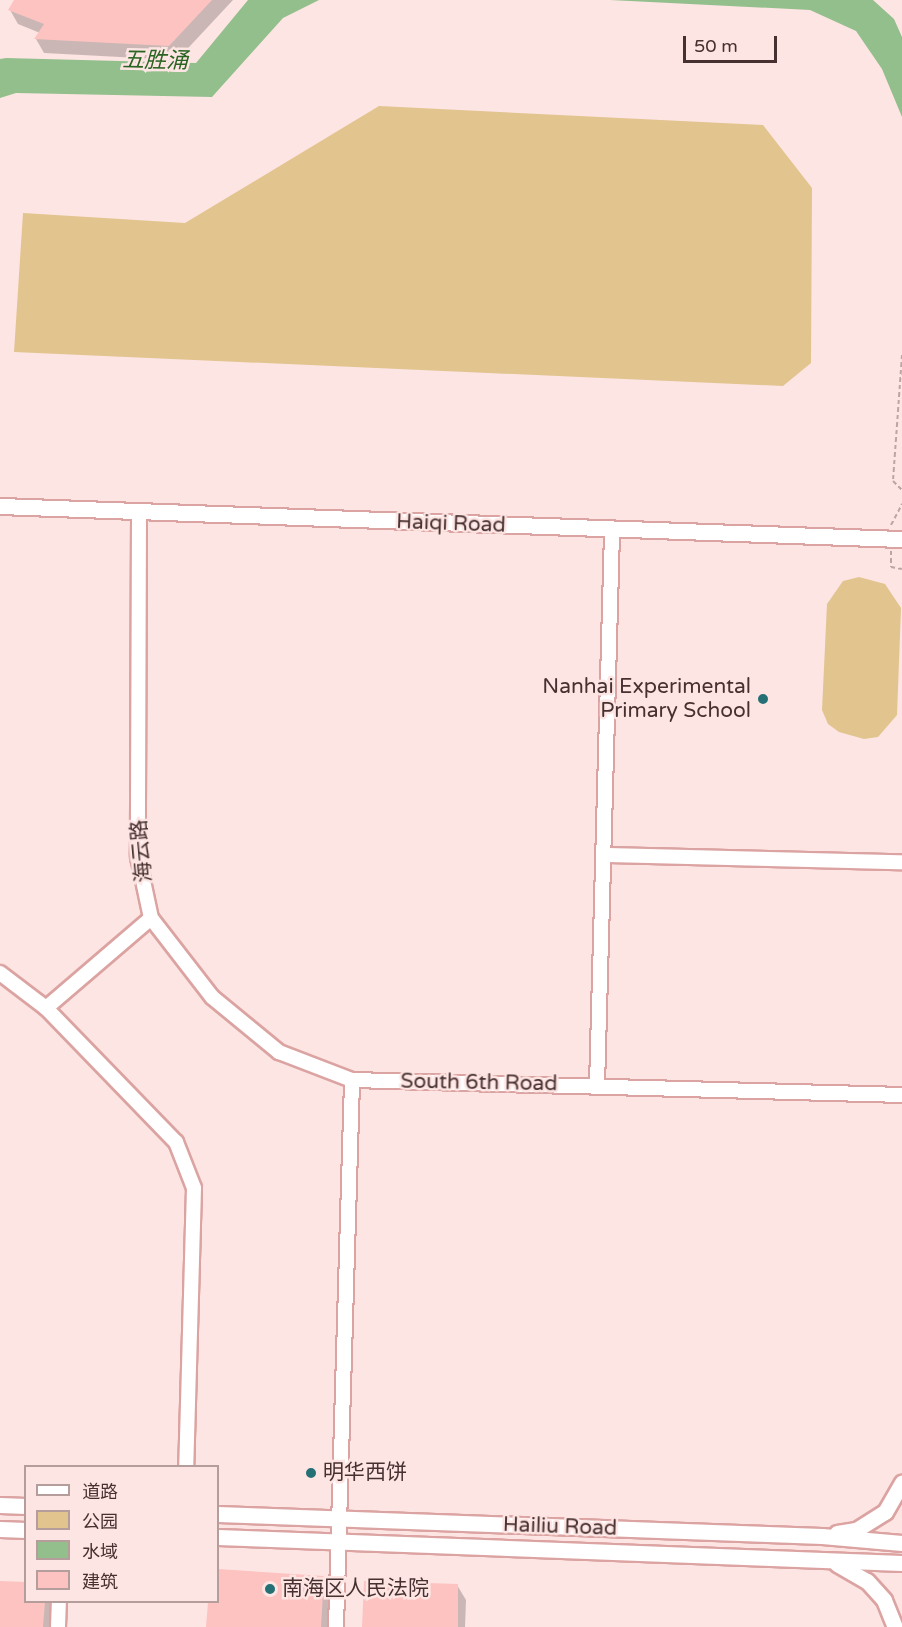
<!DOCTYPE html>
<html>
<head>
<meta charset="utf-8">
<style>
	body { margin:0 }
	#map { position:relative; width:902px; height:1627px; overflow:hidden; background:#fde5e3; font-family:"Varela Round","Noto Sans SC",sans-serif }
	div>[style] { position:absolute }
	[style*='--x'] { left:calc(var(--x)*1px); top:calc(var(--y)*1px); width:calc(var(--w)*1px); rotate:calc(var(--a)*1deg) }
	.green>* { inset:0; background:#e2c48f }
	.water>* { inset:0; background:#93bf8d }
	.shadow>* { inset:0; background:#0003 }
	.building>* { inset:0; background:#fdc3c0 }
	.path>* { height:2px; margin-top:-1px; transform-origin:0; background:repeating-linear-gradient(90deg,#bca5a3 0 4.5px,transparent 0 7.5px) }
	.roads { filter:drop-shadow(2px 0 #dba3a1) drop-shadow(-2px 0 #dba3a1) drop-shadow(0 2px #dba3a1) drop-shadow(0 -2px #dba3a1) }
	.tertiary>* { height:14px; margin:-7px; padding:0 7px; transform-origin:7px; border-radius:7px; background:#fff }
	.secondary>* { height:15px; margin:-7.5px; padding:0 7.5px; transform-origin:7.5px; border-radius:7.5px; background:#fff }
	.dots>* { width:16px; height:16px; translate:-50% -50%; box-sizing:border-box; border:3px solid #fde5e3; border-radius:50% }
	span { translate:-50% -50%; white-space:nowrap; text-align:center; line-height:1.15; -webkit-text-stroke:5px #fde5e3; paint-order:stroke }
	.street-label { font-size:21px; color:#473130 }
	.poi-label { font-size:21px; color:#473130 }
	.right { translate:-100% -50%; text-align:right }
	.left { translate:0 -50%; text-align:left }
	.water-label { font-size:22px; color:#2a6423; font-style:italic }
	.legend { position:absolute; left:24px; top:1465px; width:195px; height:138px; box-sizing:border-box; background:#fde5e3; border:2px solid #b49d9b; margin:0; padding:8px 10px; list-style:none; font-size:18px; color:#473130 }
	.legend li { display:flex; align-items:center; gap:12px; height:30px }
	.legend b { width:30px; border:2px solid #b49d9b }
	.scale { position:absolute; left:683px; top:36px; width:94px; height:27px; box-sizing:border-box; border:3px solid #473130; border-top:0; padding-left:8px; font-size:18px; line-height:21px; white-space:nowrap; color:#473130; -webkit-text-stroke:4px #fde5e3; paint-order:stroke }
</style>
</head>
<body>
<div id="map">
	<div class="green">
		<i style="clip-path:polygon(379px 106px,763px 125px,812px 188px,811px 363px,783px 386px,14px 352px,23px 213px,185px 223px)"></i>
		<i style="clip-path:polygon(859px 577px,885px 584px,901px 608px,897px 715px,878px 737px,864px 739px,839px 732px,828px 724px,822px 710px,827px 604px,843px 581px)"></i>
	</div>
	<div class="water">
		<i style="clip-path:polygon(248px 0,319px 0,283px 18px,212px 97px,16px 93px,0 98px,0 59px,6px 58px,196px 63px)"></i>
		<i style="clip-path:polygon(610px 0,873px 0,894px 19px,902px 37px,902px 117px,882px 69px,856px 31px,810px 10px)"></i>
	</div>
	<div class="shadow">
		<i style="clip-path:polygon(16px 0,233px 0,177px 60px,44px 53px,36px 39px,40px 33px,18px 24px,10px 10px)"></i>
		<i style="clip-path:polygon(218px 1571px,323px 1578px,331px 1592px,330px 1627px,208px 1627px,210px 1602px,218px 1602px)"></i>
		<i style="clip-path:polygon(0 1583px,26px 1602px,53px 1602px,51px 1627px,0 1627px)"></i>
		<i style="clip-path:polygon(457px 1585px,466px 1600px,465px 1627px,364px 1627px)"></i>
	</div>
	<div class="building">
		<i style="clip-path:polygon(14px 0,212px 0,169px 46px,34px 39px,44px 24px,8px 10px)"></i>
		<i style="clip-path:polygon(218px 1569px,324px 1576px,321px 1627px,206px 1627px,208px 1602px,218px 1602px)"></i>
		<i style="clip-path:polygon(0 1581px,26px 1582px,26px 1602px,45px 1602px,43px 1627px,0 1627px)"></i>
		<i style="clip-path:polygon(364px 1581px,458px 1584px,458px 1627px,362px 1627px)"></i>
	</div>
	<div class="path">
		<i style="--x:902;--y:355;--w:126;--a:94.1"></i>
		<i style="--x:893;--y:481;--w:13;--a:45"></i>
		<i style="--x:891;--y:525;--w:24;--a:-62"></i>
		<i style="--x:891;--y:551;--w:16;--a:90"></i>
		<i style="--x:891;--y:567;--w:11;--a:10"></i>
	</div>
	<div class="roads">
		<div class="tertiary">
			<i style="--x:139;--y:518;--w:339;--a:90.2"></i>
			<i style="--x:138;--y:857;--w:62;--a:78"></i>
			<i style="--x:151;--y:918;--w:100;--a:52.3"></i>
			<i style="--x:212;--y:997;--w:87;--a:39.4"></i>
			<i style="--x:279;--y:1052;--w:78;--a:21"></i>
			<i style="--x:352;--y:1080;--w:550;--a:1.56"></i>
			<i style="--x:605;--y:855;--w:297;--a:1.4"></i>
			<i style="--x:0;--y:973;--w:58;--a:37.3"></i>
			<i style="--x:46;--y:1008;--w:187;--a:45.9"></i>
			<i style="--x:176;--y:1142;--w:49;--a:68.6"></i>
			<i style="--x:194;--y:1188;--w:278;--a:91.6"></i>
			<i style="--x:46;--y:1008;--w:138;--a:-40.6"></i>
			<i style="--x:597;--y:1086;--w:556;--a:-88.45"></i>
			<i style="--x:58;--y:1627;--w:25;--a:-88"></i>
			<i style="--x:336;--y:1627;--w:547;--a:-88.32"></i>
		</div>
		<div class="secondary">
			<i style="--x:0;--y:506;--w:903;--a:2.1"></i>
			<i style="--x:0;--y:1505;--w:26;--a:2"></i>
			<i style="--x:218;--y:1514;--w:604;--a:2.09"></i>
			<i style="--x:822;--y:1536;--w:80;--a:5"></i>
			<i style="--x:0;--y:1529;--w:26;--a:2"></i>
			<i style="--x:837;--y:1533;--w:19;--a:-9"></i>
			<i style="--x:856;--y:1530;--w:34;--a:-32"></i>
			<i style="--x:885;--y:1512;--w:34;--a:-60"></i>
			<i style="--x:218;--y:1537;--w:684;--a:2.18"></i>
			<i style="--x:837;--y:1564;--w:34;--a:30"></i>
			<i style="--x:867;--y:1581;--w:25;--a:48"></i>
			<i style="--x:884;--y:1600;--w:29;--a:68"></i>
		</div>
	</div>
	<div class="dots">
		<i style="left:763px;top:699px;background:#257075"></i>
		<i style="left:311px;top:1473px;background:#257075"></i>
		<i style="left:270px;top:1589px;background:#257075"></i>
	</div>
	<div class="street-label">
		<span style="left:451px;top:524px;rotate:2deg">Haiqi Road</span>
		<span style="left:142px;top:851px;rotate:-95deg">海云路</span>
		<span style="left:479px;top:1083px;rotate:1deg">South 6th Road</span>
		<span style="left:560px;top:1527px;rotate:2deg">Hailiu Road</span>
	</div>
	<div class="poi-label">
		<span class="right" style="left:751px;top:699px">Nanhai Experimental<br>Primary School</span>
		<span class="left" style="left:323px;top:1473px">明华西饼</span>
		<span class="left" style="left:282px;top:1589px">南海区人民法院</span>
	</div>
	<div class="water-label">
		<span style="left:155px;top:61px;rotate:1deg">五胜涌</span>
	</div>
	<ul class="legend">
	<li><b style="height:8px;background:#fff"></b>道路</li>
	<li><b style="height:16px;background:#e2c48f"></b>公园</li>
	<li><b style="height:16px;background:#93bf8d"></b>水域</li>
	<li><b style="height:16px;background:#fdc3c0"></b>建筑</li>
	</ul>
	<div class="scale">50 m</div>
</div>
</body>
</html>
